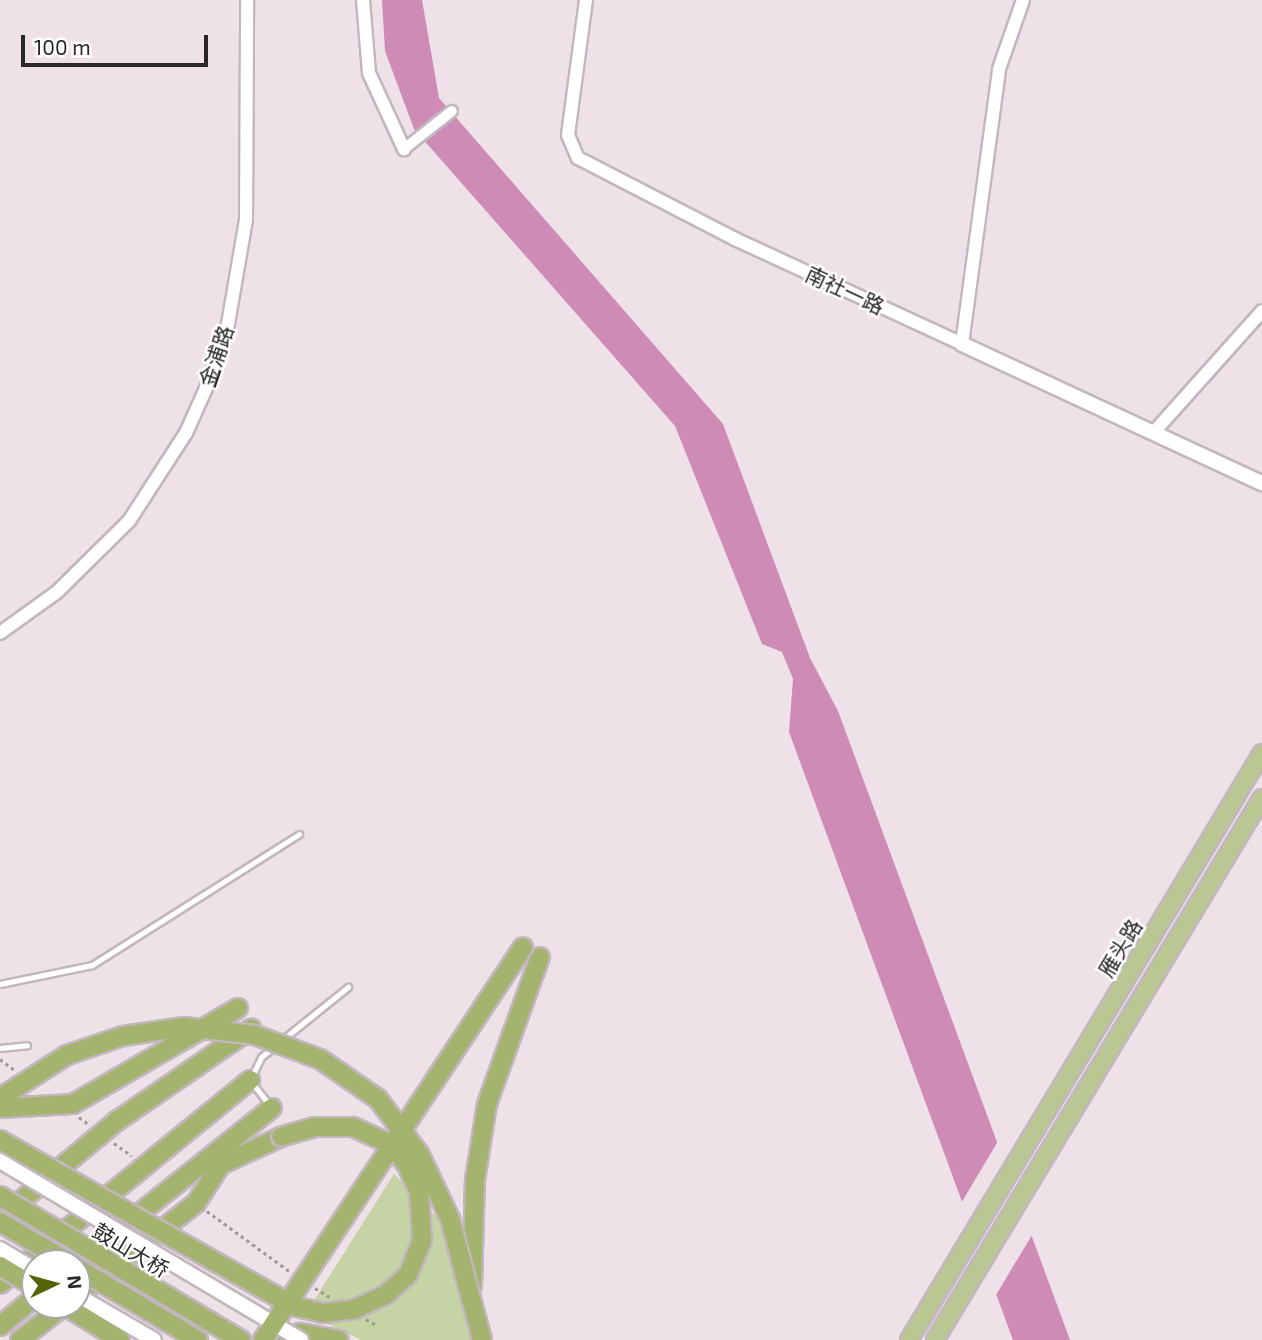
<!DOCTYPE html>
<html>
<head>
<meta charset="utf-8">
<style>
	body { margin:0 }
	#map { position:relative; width:1262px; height:1340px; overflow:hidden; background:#eee1e8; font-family:"Exo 2","Noto Sans SC",sans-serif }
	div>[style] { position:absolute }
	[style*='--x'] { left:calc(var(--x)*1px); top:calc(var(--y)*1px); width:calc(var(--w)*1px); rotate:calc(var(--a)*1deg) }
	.green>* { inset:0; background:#c6d3a5 }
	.water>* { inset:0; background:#ce8bb6 }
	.pier>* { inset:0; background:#eee1e8 }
	.path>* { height:2.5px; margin-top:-1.25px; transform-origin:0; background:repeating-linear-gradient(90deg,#a1979c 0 3.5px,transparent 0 7px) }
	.roads { filter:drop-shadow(2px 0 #c2b7be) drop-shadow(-2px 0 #c2b7be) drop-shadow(0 2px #c2b7be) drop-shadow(0 -2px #c2b7be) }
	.service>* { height:5px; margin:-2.5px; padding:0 2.5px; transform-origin:2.5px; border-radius:2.5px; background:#fff }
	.minor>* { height:10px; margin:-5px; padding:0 5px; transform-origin:5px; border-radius:5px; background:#fff }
	.tertiary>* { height:12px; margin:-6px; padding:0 6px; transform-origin:6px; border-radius:6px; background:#fff }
	.secondary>* { height:14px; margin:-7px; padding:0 7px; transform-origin:7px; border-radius:7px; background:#fff }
	.primary>* { height:16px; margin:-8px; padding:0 8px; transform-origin:8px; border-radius:8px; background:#bbc792 }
	.trunk>* { height:18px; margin:-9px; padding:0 9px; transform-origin:9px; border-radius:9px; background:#a4b46e }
	.bridges { filter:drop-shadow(2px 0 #c2b7be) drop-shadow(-2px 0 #c2b7be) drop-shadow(0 2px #c2b7be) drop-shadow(0 -2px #c2b7be) }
	.secondary-bridge>* { height:14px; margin:-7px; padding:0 7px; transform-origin:7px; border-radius:7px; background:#fff }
	.trunk-bridge>* { height:18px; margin:-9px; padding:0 9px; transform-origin:9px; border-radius:9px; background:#a4b46e }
	span { translate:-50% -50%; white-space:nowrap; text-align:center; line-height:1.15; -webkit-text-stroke:5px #fff; paint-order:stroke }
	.street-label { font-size:21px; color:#2b2729 }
	.north { position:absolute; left:21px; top:1249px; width:70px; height:70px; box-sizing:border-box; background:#fff; border:2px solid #aaa9a9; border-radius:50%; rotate:85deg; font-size:19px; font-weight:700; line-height:28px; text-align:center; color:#2b2729 }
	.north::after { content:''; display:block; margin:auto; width:24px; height:32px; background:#53640a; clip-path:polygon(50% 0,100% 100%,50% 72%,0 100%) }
	.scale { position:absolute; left:21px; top:35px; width:187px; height:32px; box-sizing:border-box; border:4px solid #2b2729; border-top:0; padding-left:9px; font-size:21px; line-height:24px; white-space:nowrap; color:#2b2729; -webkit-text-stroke:5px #fff; paint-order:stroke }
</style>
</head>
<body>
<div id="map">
	<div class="green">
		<i style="clip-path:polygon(394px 1174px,445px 1225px,485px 1340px,361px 1340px,306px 1313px)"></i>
	</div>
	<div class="water">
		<i style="clip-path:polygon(382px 0,422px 0,439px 98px,723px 424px,810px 658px,838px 711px,1070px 1340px,1013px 1340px,789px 732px,793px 679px,782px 652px,762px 644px,675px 426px,414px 129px,385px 51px)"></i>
	</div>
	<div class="pier">
		<i style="clip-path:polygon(1000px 1138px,1035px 1230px,993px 1300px,957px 1210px)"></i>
	</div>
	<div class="path">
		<i style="--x:0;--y:1059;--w:21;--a:37"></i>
		<i style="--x:79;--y:1117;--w:14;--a:36"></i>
		<i style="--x:114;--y:1143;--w:22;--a:36"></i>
		<i style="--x:207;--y:1211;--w:105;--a:36.1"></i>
		<i style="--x:315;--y:1288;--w:17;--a:31"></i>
		<i style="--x:366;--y:1319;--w:12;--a:31"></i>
	</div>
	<div class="roads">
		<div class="service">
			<i style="--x:0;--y:984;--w:94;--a:-11.7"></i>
			<i style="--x:92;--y:965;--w:245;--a:-32.3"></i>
			<i style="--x:282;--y:1040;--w:85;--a:-38.8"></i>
			<i style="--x:0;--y:1048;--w:27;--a:-6"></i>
			<i style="--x:271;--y:1107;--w:34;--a:-128"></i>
			<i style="--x:250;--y:1080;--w:25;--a:-64"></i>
			<i style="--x:261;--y:1057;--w:18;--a:-38"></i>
		</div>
		<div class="minor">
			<i style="--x:404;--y:149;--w:61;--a:-38.4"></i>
		</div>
		<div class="tertiary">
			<i style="--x:363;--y:0;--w:73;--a:85.3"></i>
			<i style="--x:369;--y:73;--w:84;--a:65.3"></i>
			<i style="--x:586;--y:0;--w:136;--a:97.6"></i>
			<i style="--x:568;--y:135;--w:25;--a:67"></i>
			<i style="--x:578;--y:158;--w:177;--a:27.3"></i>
			<i style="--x:735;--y:239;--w:250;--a:24.8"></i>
			<i style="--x:962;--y:344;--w:277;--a:-82.3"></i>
			<i style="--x:999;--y:69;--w:73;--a:-70.8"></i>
			<i style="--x:1154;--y:432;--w:162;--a:-48.2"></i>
			<i style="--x:0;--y:633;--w:70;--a:-35.7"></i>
			<i style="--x:57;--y:592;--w:101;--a:-44.6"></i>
			<i style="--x:129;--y:521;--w:105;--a:-57.1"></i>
			<i style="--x:186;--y:433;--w:61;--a:-65.9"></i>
			<i style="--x:211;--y:377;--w:56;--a:-72.2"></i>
			<i style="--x:228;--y:324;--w:106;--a:-80.2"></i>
			<i style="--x:246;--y:220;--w:220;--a:-89.7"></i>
		</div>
		<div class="secondary">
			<i style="--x:962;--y:344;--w:331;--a:24.9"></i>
		</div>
		<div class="primary">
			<i style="--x:909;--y:1340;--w:685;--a:-58.98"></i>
			<i style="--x:935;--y:1340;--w:633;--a:-58.9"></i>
		</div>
		<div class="trunk">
			<i style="--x:213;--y:1168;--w:75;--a:-24.5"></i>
			<i style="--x:0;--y:1218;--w:152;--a:-39.7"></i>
			<i style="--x:117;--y:1121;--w:163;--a:-34.5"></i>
			<i style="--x:77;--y:1263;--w:249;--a:-38.5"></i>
			<i style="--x:0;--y:1284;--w:323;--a:-39.2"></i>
			<i style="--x:472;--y:1286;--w:106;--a:-88.4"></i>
			<i style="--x:475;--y:1180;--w:77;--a:-81"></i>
			<i style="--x:487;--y:1104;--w:156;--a:-70.2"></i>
			<i style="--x:77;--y:1296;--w:151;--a:-38"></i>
			<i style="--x:196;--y:1203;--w:46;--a:-57.3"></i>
			<i style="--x:0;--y:1326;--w:45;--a:-39.6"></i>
			<i style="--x:20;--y:1340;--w:57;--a:-37.9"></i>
			<i style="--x:284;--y:1340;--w:17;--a:-24"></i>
			<i style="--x:300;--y:1333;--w:39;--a:10"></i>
		</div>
	</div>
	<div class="bridges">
		<div class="secondary-bridge">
			<i style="--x:0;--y:1161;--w:350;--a:30.7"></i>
			<i style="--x:0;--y:1249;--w:41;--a:31"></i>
			<i style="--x:77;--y:1295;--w:89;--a:30.3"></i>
		</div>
		<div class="trunk-bridge">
			<i style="--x:0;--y:1098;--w:80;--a:-32.7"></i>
			<i style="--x:67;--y:1055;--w:59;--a:-18.7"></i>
			<i style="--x:123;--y:1036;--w:62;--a:-8.4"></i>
			<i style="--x:184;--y:1027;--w:71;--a:6.4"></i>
			<i style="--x:255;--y:1035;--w:69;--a:20.3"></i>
			<i style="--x:320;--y:1059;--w:70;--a:34.6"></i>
			<i style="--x:378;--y:1099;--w:70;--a:53.1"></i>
			<i style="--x:420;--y:1155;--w:71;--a:64.9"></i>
			<i style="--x:450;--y:1219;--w:125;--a:75.2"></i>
			<i style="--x:0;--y:1108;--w:73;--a:-3.1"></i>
			<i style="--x:73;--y:1104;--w:191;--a:-30.2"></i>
			<i style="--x:0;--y:1140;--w:337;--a:29.5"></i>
			<i style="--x:293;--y:1306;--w:32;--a:13"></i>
			<i style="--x:324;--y:1313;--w:31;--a:-7"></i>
			<i style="--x:355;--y:1309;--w:33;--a:-25"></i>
			<i style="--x:385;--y:1295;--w:30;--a:-41"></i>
			<i style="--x:408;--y:1275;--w:38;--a:-68"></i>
			<i style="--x:422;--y:1240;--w:48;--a:-93.6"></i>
			<i style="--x:419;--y:1192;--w:30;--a:-114"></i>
			<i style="--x:407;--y:1165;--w:27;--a:-129"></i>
			<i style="--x:390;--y:1144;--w:41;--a:-155.3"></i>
			<i style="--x:353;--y:1127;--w:38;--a:180"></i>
			<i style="--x:315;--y:1127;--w:35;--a:164"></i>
			<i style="--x:0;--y:1196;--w:281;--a:30.9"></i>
			<i style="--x:0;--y:1222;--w:80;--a:30.7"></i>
			<i style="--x:0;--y:1266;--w:41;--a:31"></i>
			<i style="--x:77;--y:1268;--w:141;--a:30.8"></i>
			<i style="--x:64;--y:1305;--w:66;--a:32"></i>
			<i style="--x:263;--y:1340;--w:471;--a:-56.5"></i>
		</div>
	</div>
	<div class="street-label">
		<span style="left:845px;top:290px;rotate:25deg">南社一路</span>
		<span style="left:216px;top:356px;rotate:-71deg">金浦路</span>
		<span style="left:1120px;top:948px;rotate:-59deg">雁头路</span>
		<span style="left:131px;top:1250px;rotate:31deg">鼓山大桥</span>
	</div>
	<div class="north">N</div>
	<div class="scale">100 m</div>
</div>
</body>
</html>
